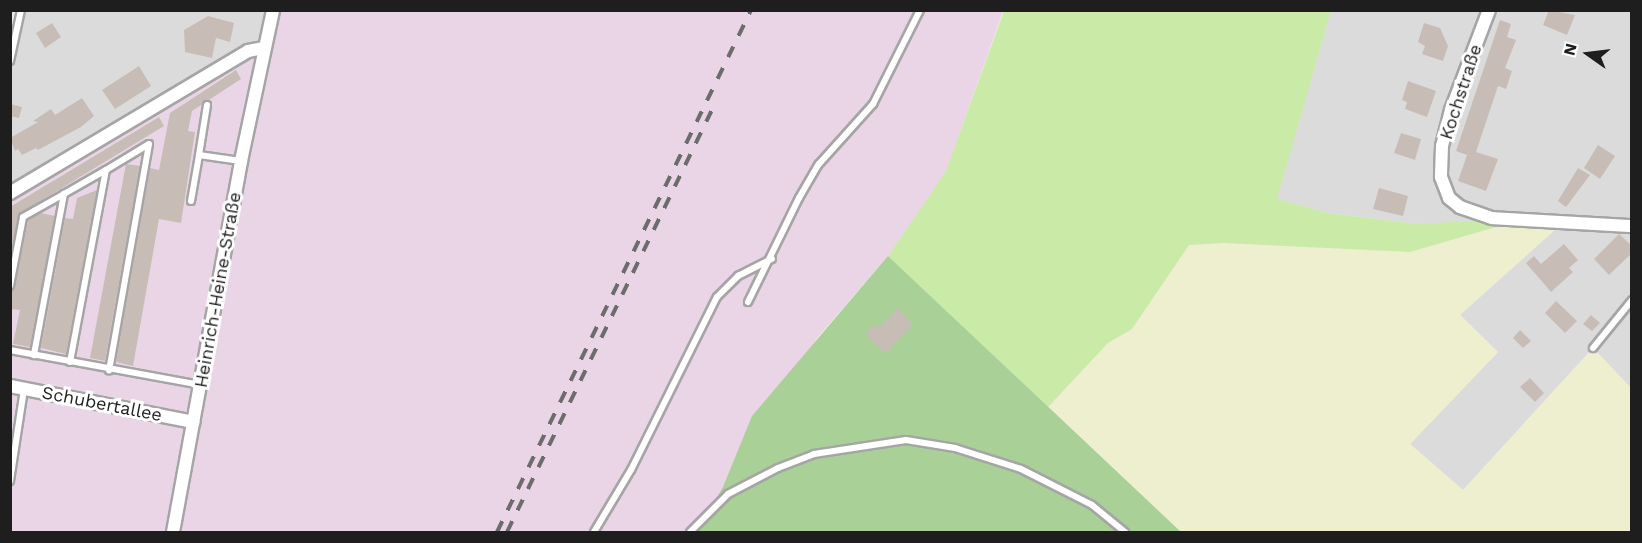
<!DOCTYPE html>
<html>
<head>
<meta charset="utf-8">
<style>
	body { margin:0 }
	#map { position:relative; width:1642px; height:543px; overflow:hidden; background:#efebe3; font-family:"Work Sans",sans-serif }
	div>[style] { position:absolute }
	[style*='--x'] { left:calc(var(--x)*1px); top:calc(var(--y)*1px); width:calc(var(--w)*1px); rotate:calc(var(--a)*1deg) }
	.residential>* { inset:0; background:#dcdbdb }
	.industrial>* { inset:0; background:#e9d5e5 }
	.farmland>* { inset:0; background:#edefce }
	.grass>* { inset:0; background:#caeba7 }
	.forest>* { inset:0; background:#a9d096 }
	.building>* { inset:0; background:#c7bdb6 }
	.roads { filter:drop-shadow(2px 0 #a5a5a5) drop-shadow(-2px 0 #a5a5a5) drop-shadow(0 2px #a5a5a5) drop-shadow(0 -2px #a5a5a5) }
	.lane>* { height:6px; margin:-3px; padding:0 3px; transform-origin:3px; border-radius:3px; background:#fff }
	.street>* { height:12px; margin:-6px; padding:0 6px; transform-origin:6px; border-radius:6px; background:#fff }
	.rail>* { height:4px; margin-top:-2px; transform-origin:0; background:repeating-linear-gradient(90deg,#6c6c6c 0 12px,transparent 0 24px) }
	span { translate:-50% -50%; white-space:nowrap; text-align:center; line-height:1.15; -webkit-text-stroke:6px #fff; paint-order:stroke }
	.street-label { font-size:18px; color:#1e1e1e }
	.frame { position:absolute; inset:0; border:12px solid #1e1e1e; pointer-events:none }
	.north { position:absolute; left:1558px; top:24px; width:60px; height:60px; -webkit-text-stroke:4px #fff; paint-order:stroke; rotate:284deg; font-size:16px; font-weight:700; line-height:24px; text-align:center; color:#1e1e1e }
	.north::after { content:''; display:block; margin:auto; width:21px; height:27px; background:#1e1e1e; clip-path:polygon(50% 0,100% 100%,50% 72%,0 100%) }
</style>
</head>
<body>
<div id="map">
	<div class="residential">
		<i style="clip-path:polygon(21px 11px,273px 11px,263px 48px,11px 193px,11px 62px)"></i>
		<i style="clip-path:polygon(1331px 11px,1631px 11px,1631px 388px,1593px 348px,1463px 490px,1410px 444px,1498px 352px,1460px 315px,1564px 221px,1418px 224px,1328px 213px,1276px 199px)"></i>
	</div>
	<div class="industrial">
		<i style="clip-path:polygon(274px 11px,1003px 11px,946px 172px,888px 256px,817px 338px,697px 532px,11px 532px,10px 193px,263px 49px)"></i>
	</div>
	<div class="farmland">
		<i style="clip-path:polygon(1527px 219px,1565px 221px,1460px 315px,1498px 352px,1410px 444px,1463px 490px,1593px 348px,1631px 388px,1631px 532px,1181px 532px,1048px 407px,1108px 343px,1132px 329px,1188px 245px,1225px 243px,1410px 252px)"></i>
	</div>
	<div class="grass">
		<i style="clip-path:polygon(1004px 11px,1331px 11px,1277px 199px,1328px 213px,1418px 224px,1527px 218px,1410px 252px,1225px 243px,1189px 245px,1132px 329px,1108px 343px,1048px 407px,888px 256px,946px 171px)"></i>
	</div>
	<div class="forest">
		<i style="clip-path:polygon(888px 256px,1181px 532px,697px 532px,723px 487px,752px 416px)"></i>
	</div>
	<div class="building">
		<i style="clip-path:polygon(1549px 10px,1575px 15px,1567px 35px,1543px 25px)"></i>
		<i style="clip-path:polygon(208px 16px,234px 23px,230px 42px,216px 38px,212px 58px,185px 52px,184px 30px)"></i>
		<i style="clip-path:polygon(1500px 20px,1511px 24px,1507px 37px,1516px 40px,1505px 68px,1512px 71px,1506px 89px,1498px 86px,1476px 152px,1498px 159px,1486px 191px,1458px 181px,1467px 155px,1456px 151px)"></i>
		<i style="clip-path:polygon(52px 23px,61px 37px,45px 48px,36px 33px)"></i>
		<i style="clip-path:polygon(1424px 23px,1440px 28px,1448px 46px,1443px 61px,1422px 54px,1425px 46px,1418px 42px)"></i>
		<i style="clip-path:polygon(139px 66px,151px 86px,115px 109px,102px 90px)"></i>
		<i style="clip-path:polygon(236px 70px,241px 79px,192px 111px,188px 131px,195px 132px,181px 223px,159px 219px,133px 366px,116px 362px,150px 168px,159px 170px,170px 113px)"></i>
		<i style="clip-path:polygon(1408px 81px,1436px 91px,1427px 117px,1405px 109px,1407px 102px,1402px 100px)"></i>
		<i style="clip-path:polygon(82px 98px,94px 116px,81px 127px,38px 150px,36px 148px,22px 155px,18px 149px,15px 151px,10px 138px,38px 122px,33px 121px,51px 109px,55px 115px)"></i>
		<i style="clip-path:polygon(10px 104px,22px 107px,19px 118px,10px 116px)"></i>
		<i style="clip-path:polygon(159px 117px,164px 126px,19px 214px,10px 255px,10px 207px)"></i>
		<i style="clip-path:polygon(1401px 133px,1421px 139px,1415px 160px,1394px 153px)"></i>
		<i style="clip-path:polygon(1598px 145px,1615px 156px,1600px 179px,1584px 168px)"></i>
		<i style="clip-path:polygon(126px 164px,140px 166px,105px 361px,90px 358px)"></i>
		<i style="clip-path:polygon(1578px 168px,1590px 175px,1566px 207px,1558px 201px)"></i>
		<i style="clip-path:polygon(1379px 188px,1408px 196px,1403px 216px,1373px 209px)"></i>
		<i style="clip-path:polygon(97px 190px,66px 354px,41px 348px,65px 218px,73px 219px,77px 198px)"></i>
		<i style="clip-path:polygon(41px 213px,55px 216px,30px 347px,13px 344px,20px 310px,10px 309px,10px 291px,15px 287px,28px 220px)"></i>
		<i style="clip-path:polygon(1619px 234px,1632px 246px,1632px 253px,1609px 275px,1594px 259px)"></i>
		<i style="clip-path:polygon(1564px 244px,1578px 260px,1569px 268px,1573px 272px,1551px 292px,1526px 263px,1534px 256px,1541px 264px)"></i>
		<i style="clip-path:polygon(1556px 301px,1577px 321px,1565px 333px,1545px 313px)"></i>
		<i style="clip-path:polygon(897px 308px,913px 324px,885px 354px,865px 334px,875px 324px,879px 328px)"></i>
		<i style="clip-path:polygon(1591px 315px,1600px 323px,1592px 331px,1583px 324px)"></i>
		<i style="clip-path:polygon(1520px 330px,1531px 341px,1523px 348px,1513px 338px)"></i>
		<i style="clip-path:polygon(1530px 378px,1544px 393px,1535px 402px,1520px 387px)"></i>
	</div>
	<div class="roads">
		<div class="lane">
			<i style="--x:10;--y:61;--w:52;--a:-77.8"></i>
			<i style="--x:207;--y:105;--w:51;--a:99.1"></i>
			<i style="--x:199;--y:155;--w:42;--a:8.1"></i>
			<i style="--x:64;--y:194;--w:48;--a:-29.7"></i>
			<i style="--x:191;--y:201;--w:47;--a:-80.1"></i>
			<i style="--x:10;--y:286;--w:70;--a:-79.3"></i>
			<i style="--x:23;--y:217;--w:47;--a:-29.3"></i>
			<i style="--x:64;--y:194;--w:164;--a:100.6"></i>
			<i style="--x:748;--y:302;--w:116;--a:-63.9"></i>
			<i style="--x:799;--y:198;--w:39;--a:-60"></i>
			<i style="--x:819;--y:164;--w:81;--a:-48"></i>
			<i style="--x:873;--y:104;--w:105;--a:-63.4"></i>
			<i style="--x:1593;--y:348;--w:62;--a:-50.9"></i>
			<i style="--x:10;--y:350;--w:193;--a:10.4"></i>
			<i style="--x:70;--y:362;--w:195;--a:-79.4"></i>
			<i style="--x:106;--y:170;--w:50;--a:-31.2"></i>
			<i style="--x:149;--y:144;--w:230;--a:100"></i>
			<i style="--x:10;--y:481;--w:93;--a:-81.3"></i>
			<i style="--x:594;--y:532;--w:72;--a:-59.2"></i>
			<i style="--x:631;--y:470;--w:193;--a:-63.6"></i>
			<i style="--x:717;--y:297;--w:30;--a:-45"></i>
			<i style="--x:738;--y:276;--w:38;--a:-27"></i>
			<i style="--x:690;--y:532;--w:54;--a:-45"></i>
			<i style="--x:728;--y:494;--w:56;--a:-27.5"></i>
			<i style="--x:778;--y:468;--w:39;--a:-21"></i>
			<i style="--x:814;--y:454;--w:93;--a:-8.7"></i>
			<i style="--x:906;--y:440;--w:50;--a:9.3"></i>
			<i style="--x:955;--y:448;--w:69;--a:17.7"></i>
			<i style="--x:1021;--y:469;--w:80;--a:26.9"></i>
			<i style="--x:1092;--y:505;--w:43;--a:39.3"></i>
		</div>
		<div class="street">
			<i style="--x:1489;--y:10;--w:107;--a:110.8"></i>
			<i style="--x:1451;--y:110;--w:37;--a:104"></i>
			<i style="--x:1442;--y:146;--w:31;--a:92"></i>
			<i style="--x:1441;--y:177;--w:22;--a:69"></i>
			<i style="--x:1449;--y:198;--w:14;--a:39"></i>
			<i style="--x:1460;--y:207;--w:34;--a:19"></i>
			<i style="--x:1492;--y:218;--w:140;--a:3.3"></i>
			<i style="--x:10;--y:193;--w:277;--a:-30.8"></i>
			<i style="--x:248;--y:51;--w:15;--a:-11"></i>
			<i style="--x:10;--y:386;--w:187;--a:11.1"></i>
			<i style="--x:173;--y:532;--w:377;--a:-79.6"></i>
			<i style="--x:241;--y:161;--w:154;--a:-78"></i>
		</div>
	</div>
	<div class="rail">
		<i style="--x:497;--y:532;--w:581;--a:-64.05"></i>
		<i style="--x:507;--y:532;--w:477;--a:-64.1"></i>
	</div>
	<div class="street-label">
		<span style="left:1461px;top:92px;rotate:-72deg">Kochstraße</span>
		<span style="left:218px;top:290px;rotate:-80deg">Heinrich-Heine-Straße</span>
		<span style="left:102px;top:404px;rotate:11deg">Schubertallee</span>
	</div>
	<div class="frame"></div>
	<div class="north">N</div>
</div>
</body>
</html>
